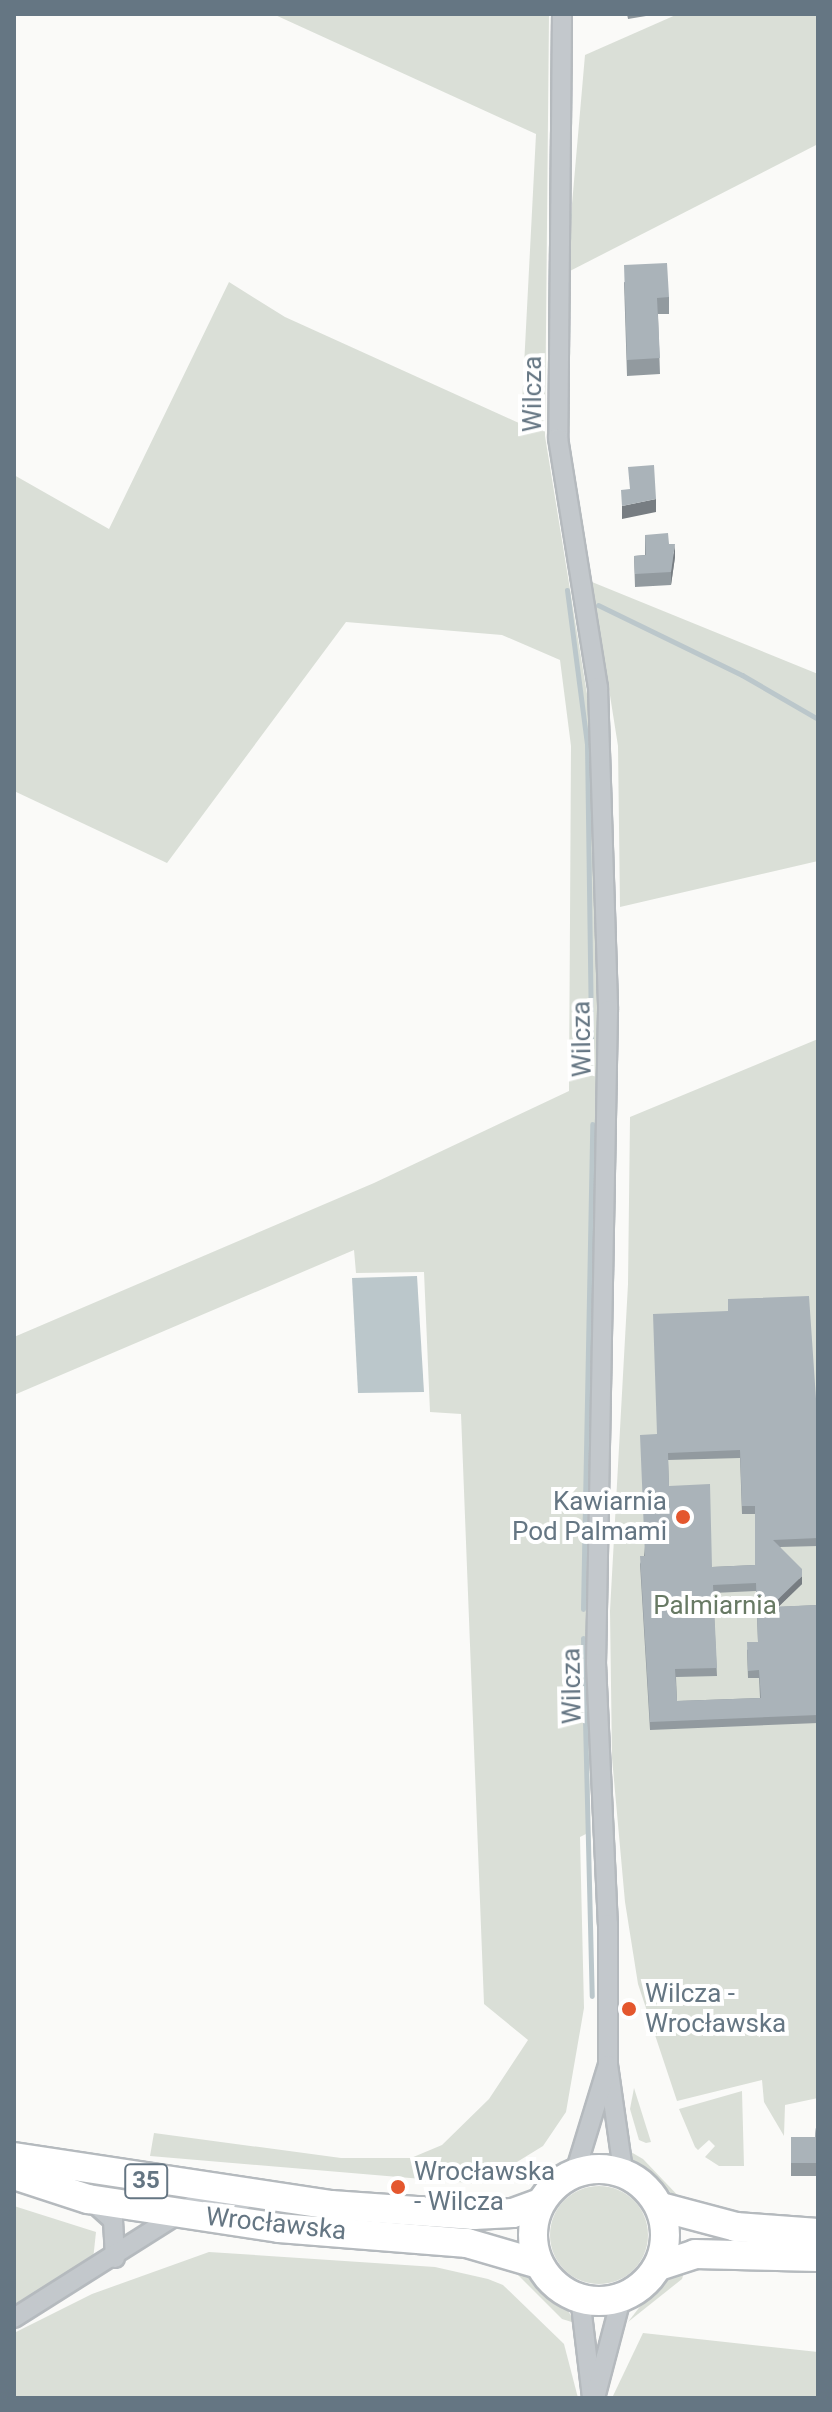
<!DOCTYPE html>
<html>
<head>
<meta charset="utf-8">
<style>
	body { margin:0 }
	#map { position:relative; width:832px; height:2412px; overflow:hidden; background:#fafaf8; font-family:Roboto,sans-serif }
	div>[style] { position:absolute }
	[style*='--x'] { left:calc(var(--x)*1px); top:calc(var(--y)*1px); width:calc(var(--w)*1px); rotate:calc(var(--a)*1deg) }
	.green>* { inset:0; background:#dadfd7 }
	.round { border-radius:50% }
	.water>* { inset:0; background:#bbc7cb }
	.stream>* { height:5px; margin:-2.5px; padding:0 2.5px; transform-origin:2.5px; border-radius:2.5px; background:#bbc7cb }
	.roads { filter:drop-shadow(2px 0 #b5babe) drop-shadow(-2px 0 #b5babe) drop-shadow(0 2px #b5babe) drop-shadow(0 -2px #b5babe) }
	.street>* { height:18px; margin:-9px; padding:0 9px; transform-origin:9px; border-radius:9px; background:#c3c8cc }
	.primary>* { height:28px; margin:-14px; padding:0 14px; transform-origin:14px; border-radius:14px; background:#fff }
	.primary>.ring { margin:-14px; padding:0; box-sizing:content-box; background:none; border:28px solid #fff; border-radius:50% }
	.wall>* { inset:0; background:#929a9f }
	.shaded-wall>* { inset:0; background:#777d82 }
	.building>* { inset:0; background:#aab3b9 }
	.dots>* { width:22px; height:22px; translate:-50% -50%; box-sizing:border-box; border:4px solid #fff; border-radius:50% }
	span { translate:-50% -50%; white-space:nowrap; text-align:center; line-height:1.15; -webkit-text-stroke:8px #fff; paint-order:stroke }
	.shield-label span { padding:2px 6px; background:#fff; border:2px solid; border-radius:6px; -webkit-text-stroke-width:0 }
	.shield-label { font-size:24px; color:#657683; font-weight:700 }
	.street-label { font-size:26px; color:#657683 }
	.poi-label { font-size:26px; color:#657683 }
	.right { translate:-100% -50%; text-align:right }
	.left { translate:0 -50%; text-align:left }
	.park-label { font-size:26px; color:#687a64 }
	.frame { position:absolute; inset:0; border:16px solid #657683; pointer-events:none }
</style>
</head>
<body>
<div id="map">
	<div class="green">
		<i style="clip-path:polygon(273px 14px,549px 14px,545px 436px,595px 743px,598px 1079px,587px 1588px,590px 1832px,580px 1837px,584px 2008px,566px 2112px,543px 2146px,481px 2184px,150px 2156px,154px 2133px,341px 2158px,411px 2158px,442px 2145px,489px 2099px,528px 2040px,484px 2004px,461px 1414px,430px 1412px,424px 1272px,356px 1273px,354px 1250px,14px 1395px,14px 1337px,374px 1183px,569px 1091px,571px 746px,560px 660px,502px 635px,346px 622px,167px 863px,14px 791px,14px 475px,109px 529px,229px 282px,285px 317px,521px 424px,536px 134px)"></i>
		<i style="clip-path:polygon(678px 14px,818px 14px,818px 144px,566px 273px,585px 55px)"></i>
		<i style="clip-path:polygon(592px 582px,818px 674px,818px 861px,620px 907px,618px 746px)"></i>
		<i style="clip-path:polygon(818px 1039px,818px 2098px,785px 2105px,784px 2136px,764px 2102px,762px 2080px,677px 2101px,638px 1984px,625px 1902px,612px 1758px,610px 1611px,628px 1284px,630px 1117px)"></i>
		<i style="clip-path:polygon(634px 2088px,651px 2142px,646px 2143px,639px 2140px,630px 2109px)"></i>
		<i style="clip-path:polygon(742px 2091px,744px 2166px,719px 2166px,705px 2157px,715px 2146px,709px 2140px,698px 2150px,695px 2147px,679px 2109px)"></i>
		<i style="clip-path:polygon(624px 2148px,643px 2159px,685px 2203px,633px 2165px)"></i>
		<i class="round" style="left:550px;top:2186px;width:98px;height:98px"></i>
		<i style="clip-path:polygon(14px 2206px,96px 2232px,93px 2260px,14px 2307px)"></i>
		<i style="clip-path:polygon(209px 2252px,435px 2267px,488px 2279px,503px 2285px,564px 2344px,578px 2398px,14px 2398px,14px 2333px,92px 2294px)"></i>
		<i style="clip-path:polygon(510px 2267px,536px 2281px,566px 2307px,575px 2323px,562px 2319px)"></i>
		<i style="clip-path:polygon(685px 2269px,682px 2279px,628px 2322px,652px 2291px)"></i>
		<i style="clip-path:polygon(643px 2333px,818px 2352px,818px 2398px,612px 2398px)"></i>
	</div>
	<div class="water">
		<i style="clip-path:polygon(417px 1276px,424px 1392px,358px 1393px,352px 1278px)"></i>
	</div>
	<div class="stream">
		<i style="--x:567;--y:590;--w:155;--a:82.6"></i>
		<i style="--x:587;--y:744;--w:304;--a:89.2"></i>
		<i style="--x:598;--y:605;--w:160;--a:25.9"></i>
		<i style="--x:742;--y:675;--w:88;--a:30.1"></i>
		<i style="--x:583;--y:1609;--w:485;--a:-88.9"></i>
		<i style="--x:583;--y:1638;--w:358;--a:88.6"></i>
	</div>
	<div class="roads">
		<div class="street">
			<i style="--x:562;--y:14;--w:424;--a:90.5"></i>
			<i style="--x:558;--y:438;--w:252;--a:80.9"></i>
			<i style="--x:598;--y:687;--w:323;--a:88.2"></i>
			<i style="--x:608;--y:1010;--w:653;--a:91.05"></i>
			<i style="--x:596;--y:1663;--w:261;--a:87.4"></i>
			<i style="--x:608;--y:1924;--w:141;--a:90"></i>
			<i style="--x:608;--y:2065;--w:113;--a:81.9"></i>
			<i style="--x:574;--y:2176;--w:116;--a:-73"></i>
			<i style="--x:94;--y:2203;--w:25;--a:42"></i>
			<i style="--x:113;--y:2220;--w:38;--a:87"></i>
			<i style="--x:580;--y:2297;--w:101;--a:83.2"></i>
			<i style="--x:14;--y:2318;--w:212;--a:-32.3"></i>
			<i style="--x:193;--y:2205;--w:50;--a:-4.6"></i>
			<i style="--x:595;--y:2398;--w:106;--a:-75.3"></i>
		</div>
		<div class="primary">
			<i style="--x:14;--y:2157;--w:321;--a:8.6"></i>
			<i style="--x:331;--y:2205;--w:143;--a:4"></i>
			<i style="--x:474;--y:2215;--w:39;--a:-3"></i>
			<i style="--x:513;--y:2213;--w:27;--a:-20"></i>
			<i class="ring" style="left:533px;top:2169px;width:104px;height:104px"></i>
			<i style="--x:14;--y:2175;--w:78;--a:18"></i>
			<i style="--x:88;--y:2199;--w:193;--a:8.6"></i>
			<i style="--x:279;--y:2228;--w:189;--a:4.6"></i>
			<i style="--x:467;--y:2243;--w:75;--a:16.3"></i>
			<i style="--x:661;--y:2207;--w:78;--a:14.9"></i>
			<i style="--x:736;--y:2227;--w:82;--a:4.2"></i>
			<i style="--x:659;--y:2266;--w:38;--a:-18"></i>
			<i style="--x:695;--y:2254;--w:123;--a:1.4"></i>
		</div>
	</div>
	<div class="wall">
		<i style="clip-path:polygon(627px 14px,652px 14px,652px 15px,628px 19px)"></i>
		<i style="clip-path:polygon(624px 282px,669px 297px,669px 314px,658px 314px,660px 374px,627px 376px)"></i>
		<i style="clip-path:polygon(645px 535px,669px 544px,675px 557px,671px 585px,635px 587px,634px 556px,645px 555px)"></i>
		<i style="clip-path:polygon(evenodd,818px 1428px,818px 1546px,780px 1547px,802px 1584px,778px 1607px,818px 1605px,818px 1723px,650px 1730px,640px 1564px,644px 1556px,657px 1434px,818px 1428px,740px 1458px,742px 1514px,755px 1514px,755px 1565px,712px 1567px,669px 1486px,668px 1460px,740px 1458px,818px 1428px,756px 1591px,758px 1642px,747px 1650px,748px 1678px,759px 1678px,760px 1698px,677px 1701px,676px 1677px,717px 1676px,713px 1593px,756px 1591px)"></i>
		<i style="clip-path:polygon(818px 2108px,818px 2176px,791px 2176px,791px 2137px,815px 2137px)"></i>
	</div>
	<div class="shaded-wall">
		<i style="clip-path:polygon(656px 499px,656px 512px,622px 519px,622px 506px)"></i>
		<i style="clip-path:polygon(675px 544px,675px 557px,671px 585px,671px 572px)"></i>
		<i style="clip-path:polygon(802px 1576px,802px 1584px,770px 1615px,770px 1607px)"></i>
	</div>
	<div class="building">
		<i style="clip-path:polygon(667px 263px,669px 297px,657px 298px,660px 358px,627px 360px,624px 265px)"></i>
		<i style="clip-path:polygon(654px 465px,656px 499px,622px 506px,621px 490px,630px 489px,628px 467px)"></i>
		<i style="clip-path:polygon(668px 533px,669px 544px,675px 544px,671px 572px,635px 574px,634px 556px,646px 555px,645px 535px)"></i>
		<i style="clip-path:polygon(evenodd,809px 1296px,818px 1428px,818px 1538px,773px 1540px,802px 1569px,802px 1576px,770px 1607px,818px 1605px,818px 1715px,650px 1722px,640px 1556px,645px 1556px,640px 1435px,657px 1434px,653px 1314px,728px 1311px,728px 1299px,809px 1296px,740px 1450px,742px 1506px,755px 1506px,755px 1565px,712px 1567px,710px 1484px,669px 1486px,668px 1453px,740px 1450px,809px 1296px,756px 1583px,758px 1642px,747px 1642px,748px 1671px,759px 1670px,761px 1698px,677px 1701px,675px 1669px,717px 1668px,713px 1585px,756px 1583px)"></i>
		<i style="clip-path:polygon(818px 2108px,818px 2163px,791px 2163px,791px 2137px,815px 2137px)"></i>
	</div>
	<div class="dots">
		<i style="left:683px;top:1517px;background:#e4572e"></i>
		<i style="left:629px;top:2009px;background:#e4572e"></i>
		<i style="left:398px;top:2187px;background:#e4572e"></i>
	</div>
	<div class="shield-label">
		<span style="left:146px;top:2181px">35</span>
	</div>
	<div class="street-label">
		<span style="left:533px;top:394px;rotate:-90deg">Wilcza</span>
		<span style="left:582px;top:1039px;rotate:-91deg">Wilcza</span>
		<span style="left:572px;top:1686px;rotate:-91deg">Wilcza</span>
		<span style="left:276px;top:2224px;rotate:6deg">Wrocławska</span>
	</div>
	<div class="poi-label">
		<span class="right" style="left:667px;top:1517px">Kawiarnia<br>Pod Palmami</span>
		<span class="left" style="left:645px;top:2009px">Wilcza -<br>Wrocławska</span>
		<span class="left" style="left:414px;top:2187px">Wrocławska<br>- Wilcza</span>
	</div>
	<div class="park-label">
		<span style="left:715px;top:1606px">Palmiarnia</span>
	</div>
	<div class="frame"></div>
</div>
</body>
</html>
